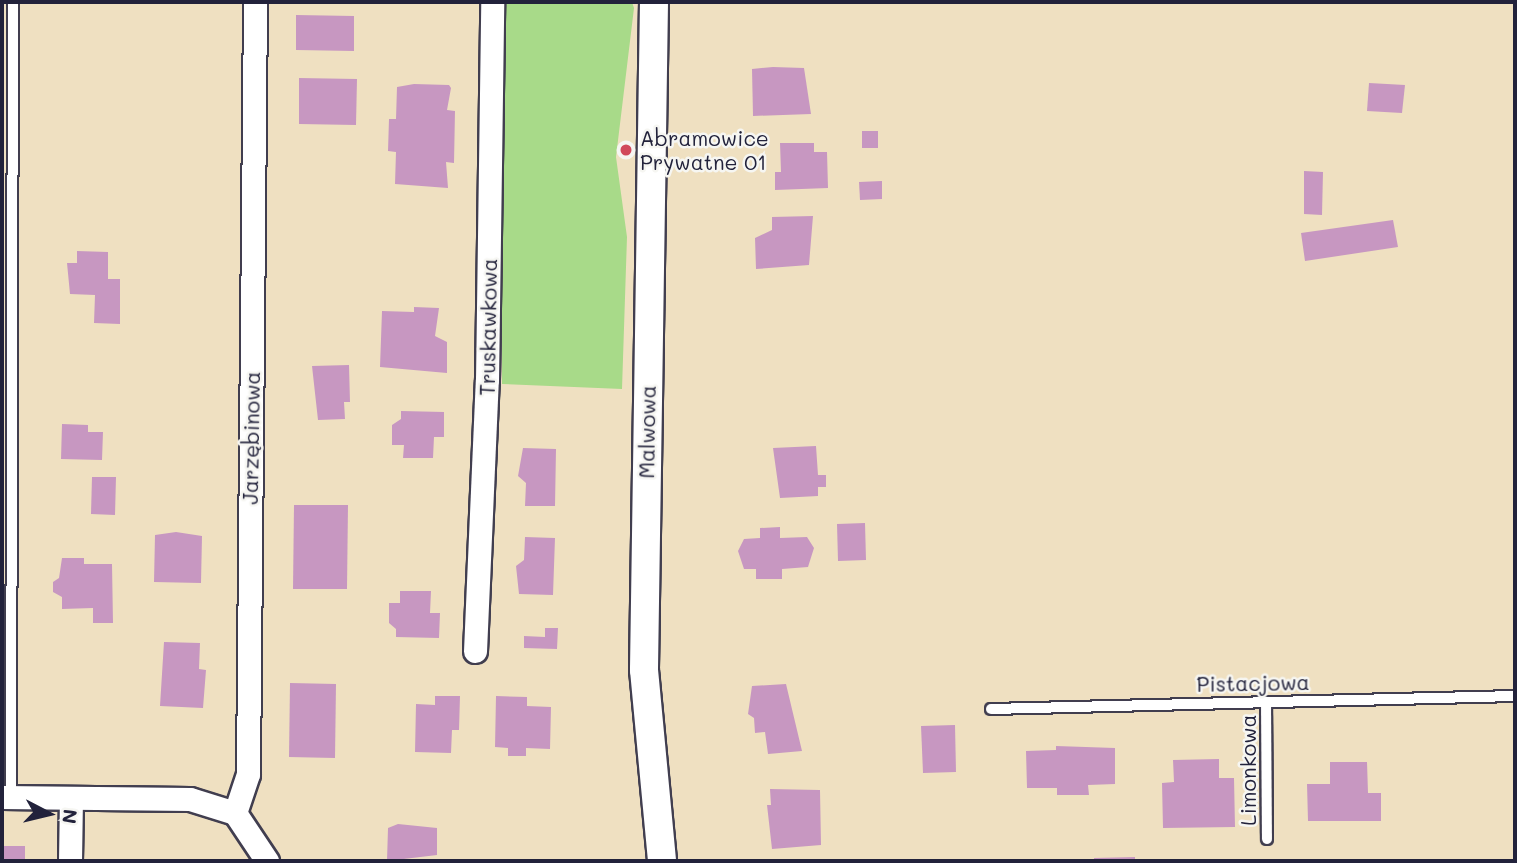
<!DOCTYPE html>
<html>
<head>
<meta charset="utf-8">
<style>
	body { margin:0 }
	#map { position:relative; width:1517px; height:863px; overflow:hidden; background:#efe0c1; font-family:Mali,sans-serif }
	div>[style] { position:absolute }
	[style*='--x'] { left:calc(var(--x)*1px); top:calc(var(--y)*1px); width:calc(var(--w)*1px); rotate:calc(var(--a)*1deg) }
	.green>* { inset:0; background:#a8da89 }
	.building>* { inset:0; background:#c797c1 }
	.roads { filter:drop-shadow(2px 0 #413e4f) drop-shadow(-2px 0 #413e4f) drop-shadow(0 2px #413e4f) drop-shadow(0 -2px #413e4f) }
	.service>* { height:10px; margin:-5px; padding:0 5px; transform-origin:5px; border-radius:5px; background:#fff }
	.minor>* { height:23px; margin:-11.5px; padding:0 11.5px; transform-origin:11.5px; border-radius:11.5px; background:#fff }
	.tertiary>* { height:28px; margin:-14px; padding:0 14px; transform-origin:14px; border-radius:14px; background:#fff }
	.dots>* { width:19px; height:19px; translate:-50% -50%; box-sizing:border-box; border:4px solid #f6f6f2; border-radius:50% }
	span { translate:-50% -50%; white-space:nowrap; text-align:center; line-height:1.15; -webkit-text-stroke:5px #f6f6f2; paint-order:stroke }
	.poi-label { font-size:21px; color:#22223b }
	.left { translate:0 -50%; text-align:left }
	.street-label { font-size:21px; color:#22223b }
	.frame { position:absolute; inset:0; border:4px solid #22223b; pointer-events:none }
	.north { position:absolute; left:14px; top:779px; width:70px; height:70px; -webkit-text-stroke:5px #f6f6f2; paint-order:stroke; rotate:97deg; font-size:19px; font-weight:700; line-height:28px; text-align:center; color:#22223b }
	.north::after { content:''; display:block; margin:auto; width:24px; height:32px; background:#22223b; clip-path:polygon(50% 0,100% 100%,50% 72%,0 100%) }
</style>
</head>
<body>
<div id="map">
	<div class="green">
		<i style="clip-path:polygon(508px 2px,632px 2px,634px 8px,616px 157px,627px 237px,622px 389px,502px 384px,502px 10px)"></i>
	</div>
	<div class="building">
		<i style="clip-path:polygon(296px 15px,354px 16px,354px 51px,296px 50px)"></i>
		<i style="clip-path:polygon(773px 67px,804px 68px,811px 114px,753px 116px,752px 69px)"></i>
		<i style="clip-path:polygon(299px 78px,357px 79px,356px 125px,299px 124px)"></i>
		<i style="clip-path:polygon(1369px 83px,1405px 85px,1402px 113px,1367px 111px)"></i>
		<i style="clip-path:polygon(414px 84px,449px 85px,451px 88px,447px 110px,455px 111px,454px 163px,446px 162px,448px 188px,395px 184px,396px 152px,388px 151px,389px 119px,396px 119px,397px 87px)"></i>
		<i style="clip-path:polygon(862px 131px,878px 131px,878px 148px,862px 148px)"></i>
		<i style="clip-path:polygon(780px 143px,814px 143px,814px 152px,827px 152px,828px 188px,775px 190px,775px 172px,781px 172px)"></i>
		<i style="clip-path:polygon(1304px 171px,1323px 172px,1322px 215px,1304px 214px)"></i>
		<i style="clip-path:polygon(882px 181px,882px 199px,860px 200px,859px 182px)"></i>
		<i style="clip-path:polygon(813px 216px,809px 265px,756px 269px,755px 238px,772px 230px,772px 217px)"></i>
		<i style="clip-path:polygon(1393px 220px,1398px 247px,1305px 261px,1301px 233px)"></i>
		<i style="clip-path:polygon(77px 251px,108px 252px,108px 279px,120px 279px,120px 324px,94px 323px,95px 295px,70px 294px,67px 263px,77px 263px)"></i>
		<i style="clip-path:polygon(414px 307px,439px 308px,435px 336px,447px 342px,447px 373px,380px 367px,382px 311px,414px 312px)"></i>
		<i style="clip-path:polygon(349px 365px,350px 402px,344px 402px,345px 419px,318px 420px,312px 366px)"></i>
		<i style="clip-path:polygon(401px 411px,444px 412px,444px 437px,434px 437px,433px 458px,403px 458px,404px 445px,392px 445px,392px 425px,401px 419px)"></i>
		<i style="clip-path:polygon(62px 424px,88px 425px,88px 432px,103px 432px,102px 460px,61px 459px)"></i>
		<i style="clip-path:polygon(816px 446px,818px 475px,826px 475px,826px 487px,818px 487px,818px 496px,780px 498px,773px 448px)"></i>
		<i style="clip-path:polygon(523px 448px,556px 449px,555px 506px,525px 506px,526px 483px,518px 476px)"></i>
		<i style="clip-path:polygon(92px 477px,116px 477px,115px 515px,91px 514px)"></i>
		<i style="clip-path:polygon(294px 505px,348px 505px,347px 589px,293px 589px)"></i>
		<i style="clip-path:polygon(865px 523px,866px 560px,838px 561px,837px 524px)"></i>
		<i style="clip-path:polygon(780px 527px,780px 538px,807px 537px,814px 548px,808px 567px,782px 569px,782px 579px,756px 579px,756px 569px,744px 569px,738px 551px,744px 539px,760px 538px,760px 528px)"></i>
		<i style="clip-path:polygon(176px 532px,202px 536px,201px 583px,154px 582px,155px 535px)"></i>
		<i style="clip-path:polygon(525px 537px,555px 538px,553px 595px,519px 594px,516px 566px,524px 560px)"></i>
		<i style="clip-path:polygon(62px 558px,84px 558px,84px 564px,112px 564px,113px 623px,93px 623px,93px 608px,62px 609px,62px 597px,53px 592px,53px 582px,59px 578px)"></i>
		<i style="clip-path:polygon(400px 591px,431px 591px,430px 613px,440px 613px,439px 638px,396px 637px,396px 629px,389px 623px,389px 603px,400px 603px)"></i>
		<i style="clip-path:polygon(545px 628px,558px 628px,557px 649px,524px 648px,524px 636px,545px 637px)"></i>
		<i style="clip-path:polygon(164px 642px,200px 643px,199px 669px,206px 670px,203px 708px,160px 706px)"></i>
		<i style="clip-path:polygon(290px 683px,336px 684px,335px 758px,289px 757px)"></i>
		<i style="clip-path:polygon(786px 684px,802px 751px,768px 754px,765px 732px,755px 733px,754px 718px,748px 714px,752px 686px)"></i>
		<i style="clip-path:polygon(435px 696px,460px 696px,459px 730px,452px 730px,451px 753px,415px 752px,416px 704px,435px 705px)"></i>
		<i style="clip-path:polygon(496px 696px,527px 697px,527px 706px,551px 707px,550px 749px,526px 748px,526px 756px,508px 756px,508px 748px,495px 747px)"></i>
		<i style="clip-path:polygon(955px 725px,956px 772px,923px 773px,921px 726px)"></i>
		<i style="clip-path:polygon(1056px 746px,1115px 748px,1115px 784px,1088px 785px,1089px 795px,1057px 795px,1057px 788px,1027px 788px,1026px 751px,1056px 750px)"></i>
		<i style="clip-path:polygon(1219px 759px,1219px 778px,1234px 778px,1235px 827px,1163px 828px,1162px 783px,1174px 782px,1173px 760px)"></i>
		<i style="clip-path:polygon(1330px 762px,1367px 762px,1368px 793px,1381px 793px,1381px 821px,1308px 821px,1307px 784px,1330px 784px)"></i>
		<i style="clip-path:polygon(770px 789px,820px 790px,821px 845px,772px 849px,767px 805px,771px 805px)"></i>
		<i style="clip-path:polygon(398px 824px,437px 828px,437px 855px,387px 861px,388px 828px)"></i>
		<i style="clip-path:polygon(2px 846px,25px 846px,25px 861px,2px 861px)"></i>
		<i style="clip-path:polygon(1135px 857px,1135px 861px,1094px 861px,1094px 858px)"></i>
	</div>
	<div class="roads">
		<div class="service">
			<i style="--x:1266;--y:702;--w:137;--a:89.6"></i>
			<i style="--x:991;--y:709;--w:524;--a:-1.42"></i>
			<i style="--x:11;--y:797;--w:795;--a:-89.86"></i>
		</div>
		<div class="minor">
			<i style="--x:255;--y:2;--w:772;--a:90.52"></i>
			<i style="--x:248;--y:774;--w:41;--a:108.4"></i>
			<i style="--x:235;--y:813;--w:58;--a:56.3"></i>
			<i style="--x:475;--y:651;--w:271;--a:-87.5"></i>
			<i style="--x:487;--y:380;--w:378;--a:-89.2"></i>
			<i style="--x:2;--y:797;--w:188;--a:0.6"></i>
			<i style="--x:190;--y:799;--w:47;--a:17.3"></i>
			<i style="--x:70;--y:861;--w:63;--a:-89.1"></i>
		</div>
		<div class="tertiary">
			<i style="--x:654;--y:2;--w:668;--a:90.86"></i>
			<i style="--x:644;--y:670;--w:192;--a:84.6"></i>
		</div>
	</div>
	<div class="dots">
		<i style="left:626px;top:150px;background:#d1495b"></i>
	</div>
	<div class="poi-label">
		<span class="left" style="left:640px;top:150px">Abramowice<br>Prywatne 01</span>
	</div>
	<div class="street-label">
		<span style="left:488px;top:327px;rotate:-89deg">Truskawkowa</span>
		<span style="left:647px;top:432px;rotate:-89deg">Malwowa</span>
		<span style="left:251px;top:438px;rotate:-89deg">Jarzębinowa</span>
		<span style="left:1253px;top:683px;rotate:-1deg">Pistacjowa</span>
		<span style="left:1248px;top:770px;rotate:-90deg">Limonkowa</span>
	</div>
	<div class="frame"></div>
	<div class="north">N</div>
</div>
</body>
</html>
